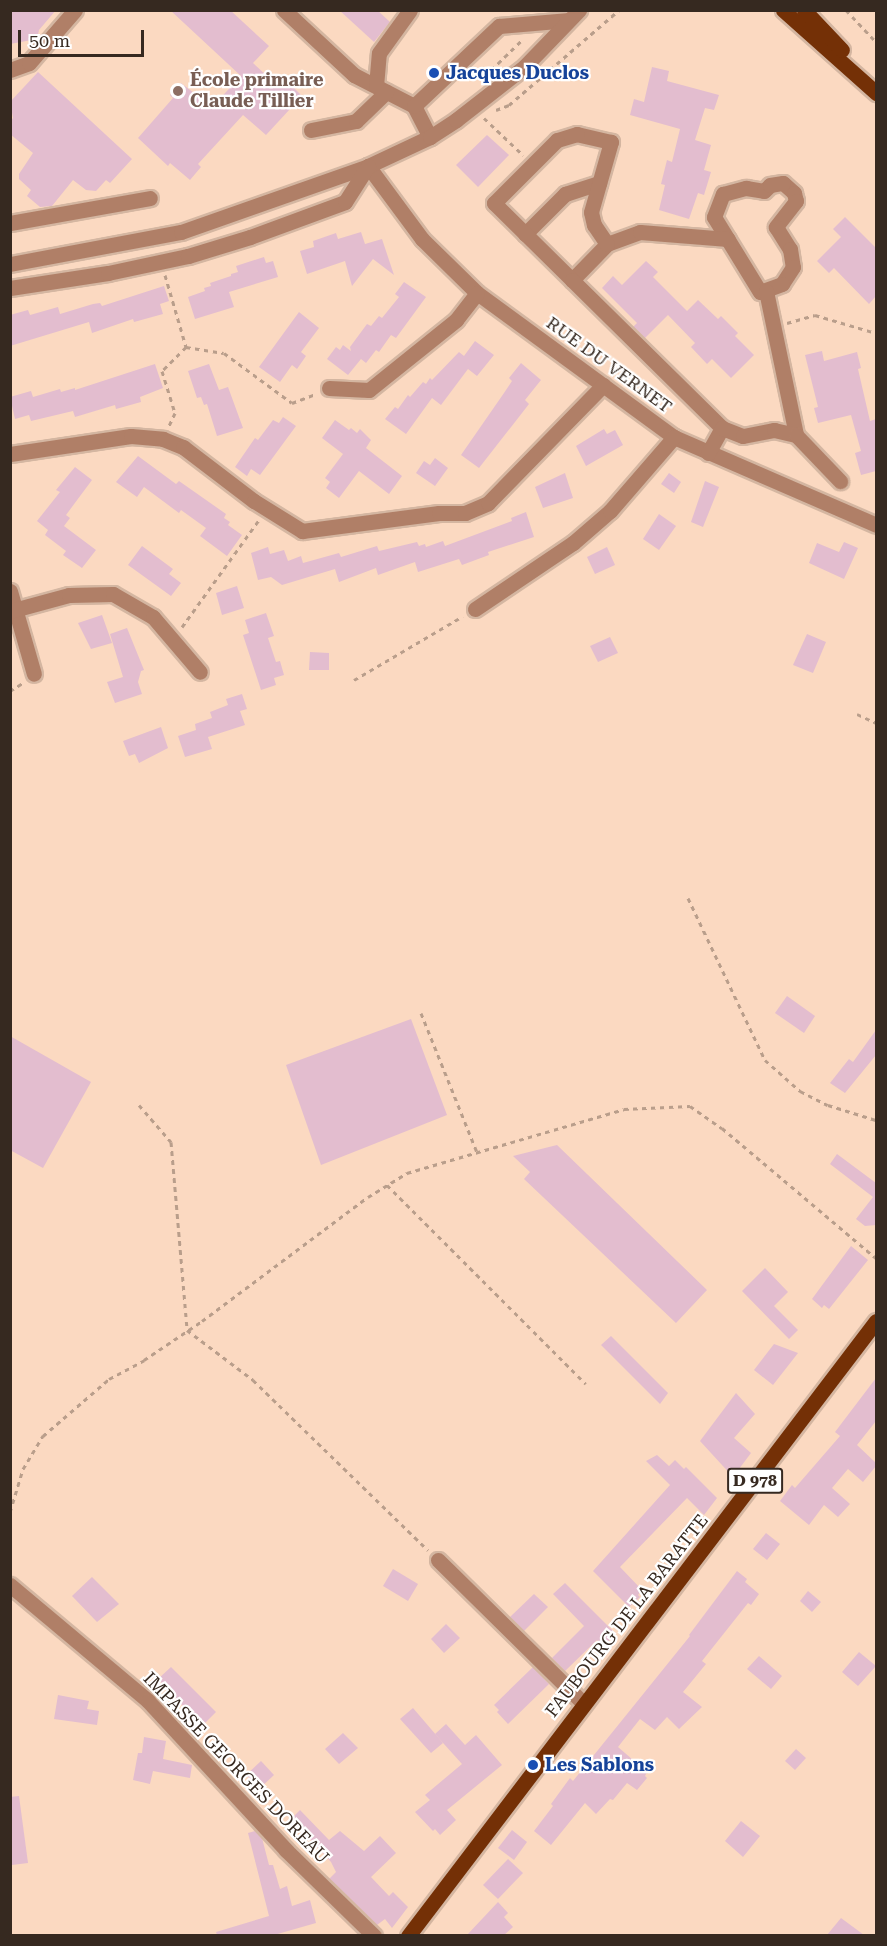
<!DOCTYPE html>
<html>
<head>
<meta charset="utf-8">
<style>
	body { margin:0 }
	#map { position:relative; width:887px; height:1946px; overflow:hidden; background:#fbd9c1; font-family:"Roboto Serif",serif }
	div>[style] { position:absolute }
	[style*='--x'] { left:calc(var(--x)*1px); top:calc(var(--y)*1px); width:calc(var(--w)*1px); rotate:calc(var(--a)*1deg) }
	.building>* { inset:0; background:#e3bdcf }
	.path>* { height:3px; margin-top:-1.5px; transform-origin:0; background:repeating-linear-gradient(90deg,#b99e8b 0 4.5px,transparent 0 9px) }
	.roads { filter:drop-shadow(2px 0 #d4b6a1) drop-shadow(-2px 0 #d4b6a1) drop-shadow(0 2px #d4b6a1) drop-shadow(0 -2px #d4b6a1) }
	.minor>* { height:15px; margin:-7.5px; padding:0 7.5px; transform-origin:7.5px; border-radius:7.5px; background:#b07f67 }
	.major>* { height:15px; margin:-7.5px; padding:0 7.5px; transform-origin:7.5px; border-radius:7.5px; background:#743006 }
	.dots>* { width:16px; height:16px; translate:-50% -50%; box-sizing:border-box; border:3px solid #fff; border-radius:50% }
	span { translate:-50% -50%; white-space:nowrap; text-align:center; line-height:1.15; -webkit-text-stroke:4.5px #fff; paint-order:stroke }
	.shield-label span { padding:2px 4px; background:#fff; border:2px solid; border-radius:4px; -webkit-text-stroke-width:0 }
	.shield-label { font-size:16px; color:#362920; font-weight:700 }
	.transit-label { font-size:18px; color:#164399; font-weight:700 }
	.left { translate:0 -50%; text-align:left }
	.education-label { font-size:18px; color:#785e54; font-weight:700 }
	.street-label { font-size:18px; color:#362920 }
	.frame { position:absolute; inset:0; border:12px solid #362920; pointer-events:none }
	.scale { position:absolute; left:18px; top:30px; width:126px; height:27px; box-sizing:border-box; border:3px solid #362920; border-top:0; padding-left:8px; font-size:18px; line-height:21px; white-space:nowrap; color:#362920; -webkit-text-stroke:4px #fff; paint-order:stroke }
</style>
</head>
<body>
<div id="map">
	<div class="building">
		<i style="clip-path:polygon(10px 10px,56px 10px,39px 30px,37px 39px,10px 44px)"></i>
		<i style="clip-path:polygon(170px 10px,230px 10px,269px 46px,253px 63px,279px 87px,286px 80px,302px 96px,266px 135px,243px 115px,198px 164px,201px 167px,190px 180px,170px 163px,168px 166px,138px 138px,173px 98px,170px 95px,181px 83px,212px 107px,241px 76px)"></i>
		<i style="clip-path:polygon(339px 10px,377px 10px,390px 22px,374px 42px)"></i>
		<i style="clip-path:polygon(652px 67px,669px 71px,667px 81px,719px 95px,714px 110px,705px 108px,695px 140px,711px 145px,704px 170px,711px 172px,704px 195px,698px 193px,689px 219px,659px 210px,665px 185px,661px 184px,667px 160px,672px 162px,680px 129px,630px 115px,634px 99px,644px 102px)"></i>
		<i style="clip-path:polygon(38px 72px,132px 159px,110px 183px,106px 180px,96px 191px,86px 190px,73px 180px,52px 206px,40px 207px,27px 196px,31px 190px,19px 179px,19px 174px,33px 153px,10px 134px,10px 122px,13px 118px,10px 102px)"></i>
		<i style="clip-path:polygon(487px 135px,509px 155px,478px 187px,456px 165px)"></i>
		<i style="clip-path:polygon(845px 217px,876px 248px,876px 296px,869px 304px,834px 268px,829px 273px,817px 261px,841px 237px,833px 229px)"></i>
		<i style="clip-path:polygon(361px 232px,365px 244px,382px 239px,394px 275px,373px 259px,352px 286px,345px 261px,307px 274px,300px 251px,314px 247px,313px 241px,336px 233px,338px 239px)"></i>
		<i style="clip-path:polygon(264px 257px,266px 263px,273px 261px,278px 277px,229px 292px,234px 307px,195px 319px,188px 297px,205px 291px,204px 288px,211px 286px,210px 283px,231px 276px,231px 274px,238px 272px,236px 266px)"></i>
		<i style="clip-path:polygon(646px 261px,658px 272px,653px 277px,687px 311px,698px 300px,718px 319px,721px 316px,738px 333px,735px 336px,754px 355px,731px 378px,712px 359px,707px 364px,691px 347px,695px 343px,668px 315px,645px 338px,633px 327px,637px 323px,602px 288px,613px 276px,622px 285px)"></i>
		<i style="clip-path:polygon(404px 282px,426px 297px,396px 338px,391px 335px,379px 352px,376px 350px,366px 363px,361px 359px,348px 375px,327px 359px,336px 347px,340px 350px,343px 345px,351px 351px,350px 347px,367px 324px,371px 326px,379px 316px,382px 318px,399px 297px,395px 294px)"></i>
		<i style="clip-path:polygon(164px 286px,169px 301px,160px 304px,163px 314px,134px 322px,133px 319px,92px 333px,89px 322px,10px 346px,10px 315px,28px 310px,30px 315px,58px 307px,60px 314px,93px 304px,100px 303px,102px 306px)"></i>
		<i style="clip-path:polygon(299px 312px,319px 328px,301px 352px,306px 356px,297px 369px,292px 365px,280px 382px,259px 367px)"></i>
		<i style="clip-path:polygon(475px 341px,494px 355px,477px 376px,468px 369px,441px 405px,432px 398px,406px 434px,385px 419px,395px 407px,398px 409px,408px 395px,410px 397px,423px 382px,426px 384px,430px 378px,432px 380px,459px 352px,464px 356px)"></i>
		<i style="clip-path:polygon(822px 351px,824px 361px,857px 352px,861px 368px,858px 369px,870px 421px,876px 419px,876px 471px,861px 475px,855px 453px,861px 451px,851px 415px,818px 423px,814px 408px,818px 407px,805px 355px)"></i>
		<i style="clip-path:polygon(521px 363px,541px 380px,525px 400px,529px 404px,479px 468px,461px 455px,504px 393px,512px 381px,509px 378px)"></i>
		<i style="clip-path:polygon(155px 364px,163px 388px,140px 397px,141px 402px,116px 409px,115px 405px,75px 417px,73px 411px,31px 421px,29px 415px,15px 419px,10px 397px,31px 391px,33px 397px,60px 389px,61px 392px,75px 388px,75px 390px)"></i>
		<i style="clip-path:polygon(209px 364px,219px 390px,228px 387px,243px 428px,217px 436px,207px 404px,204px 405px,201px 397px,197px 398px,188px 371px)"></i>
		<i style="clip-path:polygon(283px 417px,296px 426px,260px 475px,251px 469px,247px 476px,235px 467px,255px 438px,258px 440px,273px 420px,279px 423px)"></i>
		<i style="clip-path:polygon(335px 420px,349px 430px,351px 428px,357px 433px,360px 429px,371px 440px,366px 448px,402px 476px,389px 494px,359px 471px,339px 498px,326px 488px,330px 482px,325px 478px,343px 454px,322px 438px)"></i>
		<i style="clip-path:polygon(604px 429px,607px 434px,615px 430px,623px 445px,586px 466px,576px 446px)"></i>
		<i style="clip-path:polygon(138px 456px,176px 484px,179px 481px,226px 514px,224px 518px,230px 522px,228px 525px,242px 535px,227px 556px,200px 536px,206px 528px,181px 510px,179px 513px,144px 487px,137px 497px,116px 482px)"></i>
		<i style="clip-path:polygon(435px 458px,448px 468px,435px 486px,416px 473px,424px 461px,430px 465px)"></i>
		<i style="clip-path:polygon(75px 467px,92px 480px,66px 515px,70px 518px,64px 526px,96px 550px,82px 568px,63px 555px,66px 551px,45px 535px,48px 530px,37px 521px,60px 492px,56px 490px)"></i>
		<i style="clip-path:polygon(565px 473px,573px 498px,543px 508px,535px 487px)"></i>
		<i style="clip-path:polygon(669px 473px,681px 482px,674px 493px,661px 484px)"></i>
		<i style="clip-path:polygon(705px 481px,719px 487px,703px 527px,691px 522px)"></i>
		<i style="clip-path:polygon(526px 512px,534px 537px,488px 552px,489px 555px,462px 565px,459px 559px,418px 572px,415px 562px,378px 575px,376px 568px,339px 582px,335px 569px,282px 585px,271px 577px,258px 580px,251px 553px,268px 547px,270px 554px,284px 550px,288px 561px,301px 556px,303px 563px,339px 553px,341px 557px,377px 546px,379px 551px,417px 542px,419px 546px,425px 544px,426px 547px,443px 541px,445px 546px,512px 521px,511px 518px)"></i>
		<i style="clip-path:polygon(659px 514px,676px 526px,659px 550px,643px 539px)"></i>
		<i style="clip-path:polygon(844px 542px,858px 548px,844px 579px,809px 563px,817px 543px,839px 552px)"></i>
		<i style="clip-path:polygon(142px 546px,173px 569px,169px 574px,181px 583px,171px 596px,128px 565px)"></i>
		<i style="clip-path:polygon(607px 547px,615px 565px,595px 574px,587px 557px)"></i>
		<i style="clip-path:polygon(237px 586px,244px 608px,222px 615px,216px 593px)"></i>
		<i style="clip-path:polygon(266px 613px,274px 636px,268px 638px,276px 662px,280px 661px,284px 675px,274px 678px,276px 685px,261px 690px,243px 635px,249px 633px,245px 620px)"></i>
		<i style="clip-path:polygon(102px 615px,112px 643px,91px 649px,78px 623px)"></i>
		<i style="clip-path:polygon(127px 628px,144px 670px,141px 671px,138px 682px,142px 694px,115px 703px,107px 682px,123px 677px,110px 634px)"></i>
		<i style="clip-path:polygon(807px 634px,826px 642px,813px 673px,793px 665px)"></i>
		<i style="clip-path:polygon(610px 637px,618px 653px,598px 662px,590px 646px)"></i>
		<i style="clip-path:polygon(310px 652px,329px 653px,329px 670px,309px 670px)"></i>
		<i style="clip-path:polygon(242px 694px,247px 709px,240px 711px,245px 725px,208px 737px,212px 749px,185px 757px,178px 736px,196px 730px,195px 724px,212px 718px,210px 712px,228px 705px,226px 699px)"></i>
		<i style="clip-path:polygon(161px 727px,168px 748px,139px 763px,135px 754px,129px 756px,123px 741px)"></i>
		<i style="clip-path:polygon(787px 996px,815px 1016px,804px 1033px,775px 1013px)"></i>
		<i style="clip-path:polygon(411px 1019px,447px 1115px,321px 1165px,286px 1065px)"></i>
		<i style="clip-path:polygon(876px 1030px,876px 1055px,845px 1093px,830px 1083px,849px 1059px,853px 1062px)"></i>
		<i style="clip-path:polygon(10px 1036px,91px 1082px,43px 1168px,10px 1150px)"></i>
		<i style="clip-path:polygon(557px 1145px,707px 1290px,676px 1323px,524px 1179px,530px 1172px,513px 1156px)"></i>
		<i style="clip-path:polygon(837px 1154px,876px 1183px,876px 1225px,865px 1226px,856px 1219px,873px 1197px,830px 1164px)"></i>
		<i style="clip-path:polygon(851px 1246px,868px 1260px,829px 1309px,824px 1305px,822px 1308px,812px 1299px)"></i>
		<i style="clip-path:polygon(765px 1268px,788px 1292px,774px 1306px,798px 1330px,789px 1339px,742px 1291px)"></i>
		<i style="clip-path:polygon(611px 1336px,668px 1393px,660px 1404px,601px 1345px)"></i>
		<i style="clip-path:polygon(774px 1344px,798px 1353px,773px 1385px,754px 1370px)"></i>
		<i style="clip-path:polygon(876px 1378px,876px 1421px,857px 1445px,876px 1463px,876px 1466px,863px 1482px,848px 1469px,832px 1488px,850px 1504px,838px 1517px,824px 1505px,809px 1525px,780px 1501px,792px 1485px,795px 1488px,840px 1436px,835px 1432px)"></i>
		<i style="clip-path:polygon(736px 1393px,755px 1414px,734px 1438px,751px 1453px,733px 1477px,700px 1441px)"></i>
		<i style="clip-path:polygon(657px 1455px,669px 1466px,675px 1460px,684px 1469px,686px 1467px,717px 1498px,704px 1515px,687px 1498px,620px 1567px,642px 1590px,638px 1595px,640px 1597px,629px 1607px,593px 1571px,670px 1485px,646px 1461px)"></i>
		<i style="clip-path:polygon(766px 1533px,780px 1544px,767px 1560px,753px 1549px)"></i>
		<i style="clip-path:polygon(393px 1569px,418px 1584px,408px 1601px,383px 1586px)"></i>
		<i style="clip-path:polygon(737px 1571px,747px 1579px,745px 1582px,759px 1594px,751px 1605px,748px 1603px,702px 1661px,706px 1664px,683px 1692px,702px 1707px,679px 1729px,667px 1717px,655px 1730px,640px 1719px,618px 1747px,647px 1772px,645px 1776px,647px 1778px,637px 1790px,627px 1783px,613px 1800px,610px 1799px,596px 1814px,585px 1803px,551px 1845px,534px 1831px,553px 1806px,551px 1804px,570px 1778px,573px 1781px,690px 1636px,689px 1635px)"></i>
		<i style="clip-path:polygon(92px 1577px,119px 1604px,97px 1622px,72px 1596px)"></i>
		<i style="clip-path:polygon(565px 1583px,615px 1633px,604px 1647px,597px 1640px,565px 1671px,552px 1658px,584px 1626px,553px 1594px)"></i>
		<i style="clip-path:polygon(808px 1591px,821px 1602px,812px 1612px,800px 1601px)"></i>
		<i style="clip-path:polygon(534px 1594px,548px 1607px,524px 1631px,510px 1617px)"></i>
		<i style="clip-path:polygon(446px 1624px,460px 1638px,444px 1653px,431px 1639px)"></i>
		<i style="clip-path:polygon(859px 1652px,876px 1666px,858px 1686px,842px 1672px)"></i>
		<i style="clip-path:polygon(759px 1656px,782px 1676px,771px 1689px,747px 1669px)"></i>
		<i style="clip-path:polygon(171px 1667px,216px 1712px,205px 1723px,199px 1718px,196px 1720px,158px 1679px)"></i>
		<i style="clip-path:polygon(533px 1667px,549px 1684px,508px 1724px,497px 1712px,499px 1710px,494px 1705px)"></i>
		<i style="clip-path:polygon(58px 1695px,89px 1701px,87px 1709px,99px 1711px,97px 1725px,54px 1719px)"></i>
		<i style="clip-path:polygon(413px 1708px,443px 1743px,431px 1753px,400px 1719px)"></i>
		<i style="clip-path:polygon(446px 1724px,465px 1745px,476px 1735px,502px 1765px,447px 1810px,456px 1820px,440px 1835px,435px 1829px,433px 1831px,415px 1812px,430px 1800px,425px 1795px,462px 1764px,435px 1734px)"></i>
		<i style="clip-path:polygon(343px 1733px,358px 1748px,339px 1764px,325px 1749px)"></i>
		<i style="clip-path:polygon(144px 1737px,166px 1741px,163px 1759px,192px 1765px,190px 1778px,153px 1771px,150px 1784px,133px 1780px,138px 1753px,142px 1753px)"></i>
		<i style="clip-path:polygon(796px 1749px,806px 1758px,795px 1770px,785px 1761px)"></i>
		<i style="clip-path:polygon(261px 1761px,274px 1775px,259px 1789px,246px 1775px)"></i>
		<i style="clip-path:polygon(19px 1796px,28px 1863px,12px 1865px,10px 1797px)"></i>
		<i style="clip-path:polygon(300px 1810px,329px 1840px,340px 1831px,364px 1851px,380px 1836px,396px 1853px,371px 1877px,389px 1896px,393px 1892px,408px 1907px,392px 1928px,385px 1919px,377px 1925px,329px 1879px,336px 1872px,331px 1862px,291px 1819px)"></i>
		<i style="clip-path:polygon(741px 1821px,760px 1836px,743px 1857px,725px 1841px)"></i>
		<i style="clip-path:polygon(512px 1830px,527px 1842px,514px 1860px,498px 1848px)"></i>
		<i style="clip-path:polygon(255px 1831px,262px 1838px,269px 1865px,273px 1865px,280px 1889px,287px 1886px,292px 1906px,310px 1900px,316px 1923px,274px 1935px,217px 1935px,216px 1932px,269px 1916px,248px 1833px)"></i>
		<i style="clip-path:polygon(508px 1859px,523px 1873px,498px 1899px,483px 1885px)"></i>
		<i style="clip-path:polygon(498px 1902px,508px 1913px,504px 1917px,513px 1927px,504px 1935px,467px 1935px)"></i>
		<i style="clip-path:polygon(841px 1918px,864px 1935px,827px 1935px)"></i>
	</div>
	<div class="path">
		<i style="--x:846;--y:10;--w:44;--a:46.8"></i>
		<i style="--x:485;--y:76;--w:50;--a:-44.2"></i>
		<i style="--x:496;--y:110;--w:14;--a:-21"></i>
		<i style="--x:509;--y:105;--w:145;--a:-40.8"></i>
		<i style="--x:484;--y:118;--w:54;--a:43.5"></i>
		<i style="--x:165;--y:275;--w:75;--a:73.7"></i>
		<i style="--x:186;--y:347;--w:34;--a:135"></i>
		<i style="--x:162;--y:371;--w:44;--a:72.8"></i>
		<i style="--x:175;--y:413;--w:14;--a:115"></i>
		<i style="--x:787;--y:323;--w:29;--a:-16"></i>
		<i style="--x:815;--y:315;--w:64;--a:16.4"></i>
		<i style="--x:186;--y:347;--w:38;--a:9"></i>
		<i style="--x:224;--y:353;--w:84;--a:36.3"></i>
		<i style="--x:292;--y:403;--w:25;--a:-21"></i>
		<i style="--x:182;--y:627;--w:132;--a:-54.3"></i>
		<i style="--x:354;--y:680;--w:126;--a:-30.4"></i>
		<i style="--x:10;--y:691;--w:15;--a:-32"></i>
		<i style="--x:857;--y:714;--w:21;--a:25"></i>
		<i style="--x:688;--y:898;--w:179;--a:64.6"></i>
		<i style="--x:765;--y:1060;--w:47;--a:41.5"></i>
		<i style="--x:800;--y:1091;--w:31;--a:27"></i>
		<i style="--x:828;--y:1105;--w:50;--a:17.4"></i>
		<i style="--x:421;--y:1013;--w:150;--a:68.1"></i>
		<i style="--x:139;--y:1105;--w:49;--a:49.1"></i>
		<i style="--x:171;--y:1142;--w:189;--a:85.1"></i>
		<i style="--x:187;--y:1330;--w:83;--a:37.1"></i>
		<i style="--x:253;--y:1380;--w:244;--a:44.2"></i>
		<i style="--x:387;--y:1185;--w:281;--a:45"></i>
		<i style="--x:10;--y:1512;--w:45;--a:-73.2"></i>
		<i style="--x:23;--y:1469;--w:39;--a:-59"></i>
		<i style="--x:43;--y:1436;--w:87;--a:-40.8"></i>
		<i style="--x:109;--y:1379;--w:40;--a:-28"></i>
		<i style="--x:144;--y:1360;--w:70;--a:-33.9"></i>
		<i style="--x:202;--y:1321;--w:207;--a:-36.8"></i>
		<i style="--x:368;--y:1197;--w:46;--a:-31.6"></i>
		<i style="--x:407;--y:1173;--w:226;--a:-16.4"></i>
		<i style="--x:624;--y:1109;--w:66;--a:-2.6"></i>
		<i style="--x:690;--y:1106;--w:39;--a:35"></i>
		<i style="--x:722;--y:1128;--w:202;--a:40.2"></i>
	</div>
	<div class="roads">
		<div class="minor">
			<i style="--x:284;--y:10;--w:96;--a:42.9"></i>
			<i style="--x:354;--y:75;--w:68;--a:27.3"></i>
			<i style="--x:414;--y:106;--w:35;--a:63"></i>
			<i style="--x:10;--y:70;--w:20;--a:-20"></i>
			<i style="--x:29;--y:63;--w:70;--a:-49"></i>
			<i style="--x:376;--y:86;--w:33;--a:-85"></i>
			<i style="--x:379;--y:53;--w:53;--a:-54.2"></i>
			<i style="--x:414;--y:106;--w:117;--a:-43.3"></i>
			<i style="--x:499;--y:26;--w:70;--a:-4.9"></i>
			<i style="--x:311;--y:130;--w:46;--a:-11.3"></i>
			<i style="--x:356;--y:121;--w:42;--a:-44"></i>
			<i style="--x:368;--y:166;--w:91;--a:53.5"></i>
			<i style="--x:422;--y:239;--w:77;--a:44.5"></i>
			<i style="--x:477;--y:293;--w:244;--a:36.2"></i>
			<i style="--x:674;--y:437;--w:220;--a:23.5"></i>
			<i style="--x:783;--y:183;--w:15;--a:42"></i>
			<i style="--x:794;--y:193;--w:8;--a:76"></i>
			<i style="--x:796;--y:201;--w:33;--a:128"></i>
			<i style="--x:776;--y:227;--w:26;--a:58"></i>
			<i style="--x:790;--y:249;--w:18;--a:81"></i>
			<i style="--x:793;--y:267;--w:20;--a:123"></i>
			<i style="--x:782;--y:284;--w:23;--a:160"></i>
			<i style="--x:760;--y:292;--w:88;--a:-121.5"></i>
			<i style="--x:714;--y:217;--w:25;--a:-69"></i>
			<i style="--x:723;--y:194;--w:24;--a:-15"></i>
			<i style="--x:746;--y:188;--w:18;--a:9"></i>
			<i style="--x:764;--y:191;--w:8;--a:-45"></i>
			<i style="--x:770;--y:185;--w:13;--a:-9"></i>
			<i style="--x:10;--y:223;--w:142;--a:-10.1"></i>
			<i style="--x:525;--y:234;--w:57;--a:-45"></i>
			<i style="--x:565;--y:194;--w:36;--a:-18"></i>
			<i style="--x:607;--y:244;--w:35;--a:-20"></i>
			<i style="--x:640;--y:232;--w:88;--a:4.5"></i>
			<i style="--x:10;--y:264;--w:174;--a:-10.6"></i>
			<i style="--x:181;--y:232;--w:198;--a:-19.4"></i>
			<i style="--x:368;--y:166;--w:68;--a:-25.1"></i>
			<i style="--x:430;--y:137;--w:31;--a:-33"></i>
			<i style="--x:456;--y:120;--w:88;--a:-38"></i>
			<i style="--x:525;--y:66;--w:78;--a:-46"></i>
			<i style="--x:572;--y:280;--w:50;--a:-45.8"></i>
			<i style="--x:607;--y:244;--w:23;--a:-124"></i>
			<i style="--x:594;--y:225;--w:13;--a:-103"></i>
			<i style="--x:591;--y:212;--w:73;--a:-74.1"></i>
			<i style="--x:611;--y:142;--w:35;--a:-167"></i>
			<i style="--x:577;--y:134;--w:21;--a:163"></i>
			<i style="--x:557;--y:140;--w:89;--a:135"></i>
			<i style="--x:494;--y:203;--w:110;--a:44.6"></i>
			<i style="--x:572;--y:280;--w:211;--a:44.6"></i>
			<i style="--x:10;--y:288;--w:99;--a:-8.7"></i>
			<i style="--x:108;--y:273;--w:82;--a:-12"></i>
			<i style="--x:188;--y:256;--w:65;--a:-17"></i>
			<i style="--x:250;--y:237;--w:101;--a:-20.2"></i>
			<i style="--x:345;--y:202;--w:43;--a:-57.4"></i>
			<i style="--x:766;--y:291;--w:147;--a:78.2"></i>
			<i style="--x:329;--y:388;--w:40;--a:2.9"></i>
			<i style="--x:369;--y:390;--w:112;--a:-38.8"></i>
			<i style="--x:456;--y:320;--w:34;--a:-52"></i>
			<i style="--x:708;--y:453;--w:29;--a:-61"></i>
			<i style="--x:722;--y:428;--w:22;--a:21"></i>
			<i style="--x:743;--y:436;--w:32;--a:-11"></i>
			<i style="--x:774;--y:430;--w:23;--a:13"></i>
			<i style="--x:796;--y:435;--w:64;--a:46.3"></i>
			<i style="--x:10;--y:454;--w:122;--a:-8.5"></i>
			<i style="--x:131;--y:436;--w:32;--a:5"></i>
			<i style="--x:163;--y:439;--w:22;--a:22"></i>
			<i style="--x:183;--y:447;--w:89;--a:37.3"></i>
			<i style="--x:254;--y:501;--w:57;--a:32"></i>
			<i style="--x:302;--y:531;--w:138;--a:-7.5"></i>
			<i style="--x:439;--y:513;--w:26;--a:0"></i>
			<i style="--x:465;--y:513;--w:25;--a:-23"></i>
			<i style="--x:488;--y:503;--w:165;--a:-45.7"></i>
			<i style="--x:10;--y:591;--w:86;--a:73.9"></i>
			<i style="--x:475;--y:609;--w:118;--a:-34"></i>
			<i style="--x:573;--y:543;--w:49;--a:-40.9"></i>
			<i style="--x:610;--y:511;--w:98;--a:-49.1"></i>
			<i style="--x:10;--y:611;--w:61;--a:-15.2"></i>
			<i style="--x:69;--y:595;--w:44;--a:-1.3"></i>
			<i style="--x:113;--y:594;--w:46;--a:29.9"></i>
			<i style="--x:153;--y:617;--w:72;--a:49.5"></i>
			<i style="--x:438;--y:1560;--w:205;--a:44.6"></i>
			<i style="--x:10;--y:1585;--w:180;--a:40"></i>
			<i style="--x:148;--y:1701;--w:203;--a:47.2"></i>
			<i style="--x:286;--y:1850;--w:123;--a:44.3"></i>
		</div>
		<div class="major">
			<i style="--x:783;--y:10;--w:125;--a:41.7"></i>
			<i style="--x:804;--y:10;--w:55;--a:46.5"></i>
			<i style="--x:408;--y:1936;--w:773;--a:-52.73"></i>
		</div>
	</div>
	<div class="dots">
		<i style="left:434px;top:73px;background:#1a4fb4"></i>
		<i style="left:178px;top:91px;background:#8d6e63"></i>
		<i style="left:533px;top:1765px;background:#1a4fb4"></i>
	</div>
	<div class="shield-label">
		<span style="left:755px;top:1481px">D 978</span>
	</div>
	<div class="transit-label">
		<span class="left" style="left:446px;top:73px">Jacques Duclos</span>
		<span class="left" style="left:545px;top:1765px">Les Sablons</span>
	</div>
	<div class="education-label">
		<span class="left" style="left:190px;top:91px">École primaire<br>Claude Tillier</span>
	</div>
	<div class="street-label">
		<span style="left:609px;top:365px;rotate:36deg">RUE DU VERNET</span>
		<span style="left:627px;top:1616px;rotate:-52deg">FAUBOURG DE LA BARATTE</span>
		<span style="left:236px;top:1768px;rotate:46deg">IMPASSE GEORGES DOREAU</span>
	</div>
	<div class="frame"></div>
	<div class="scale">50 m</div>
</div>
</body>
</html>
